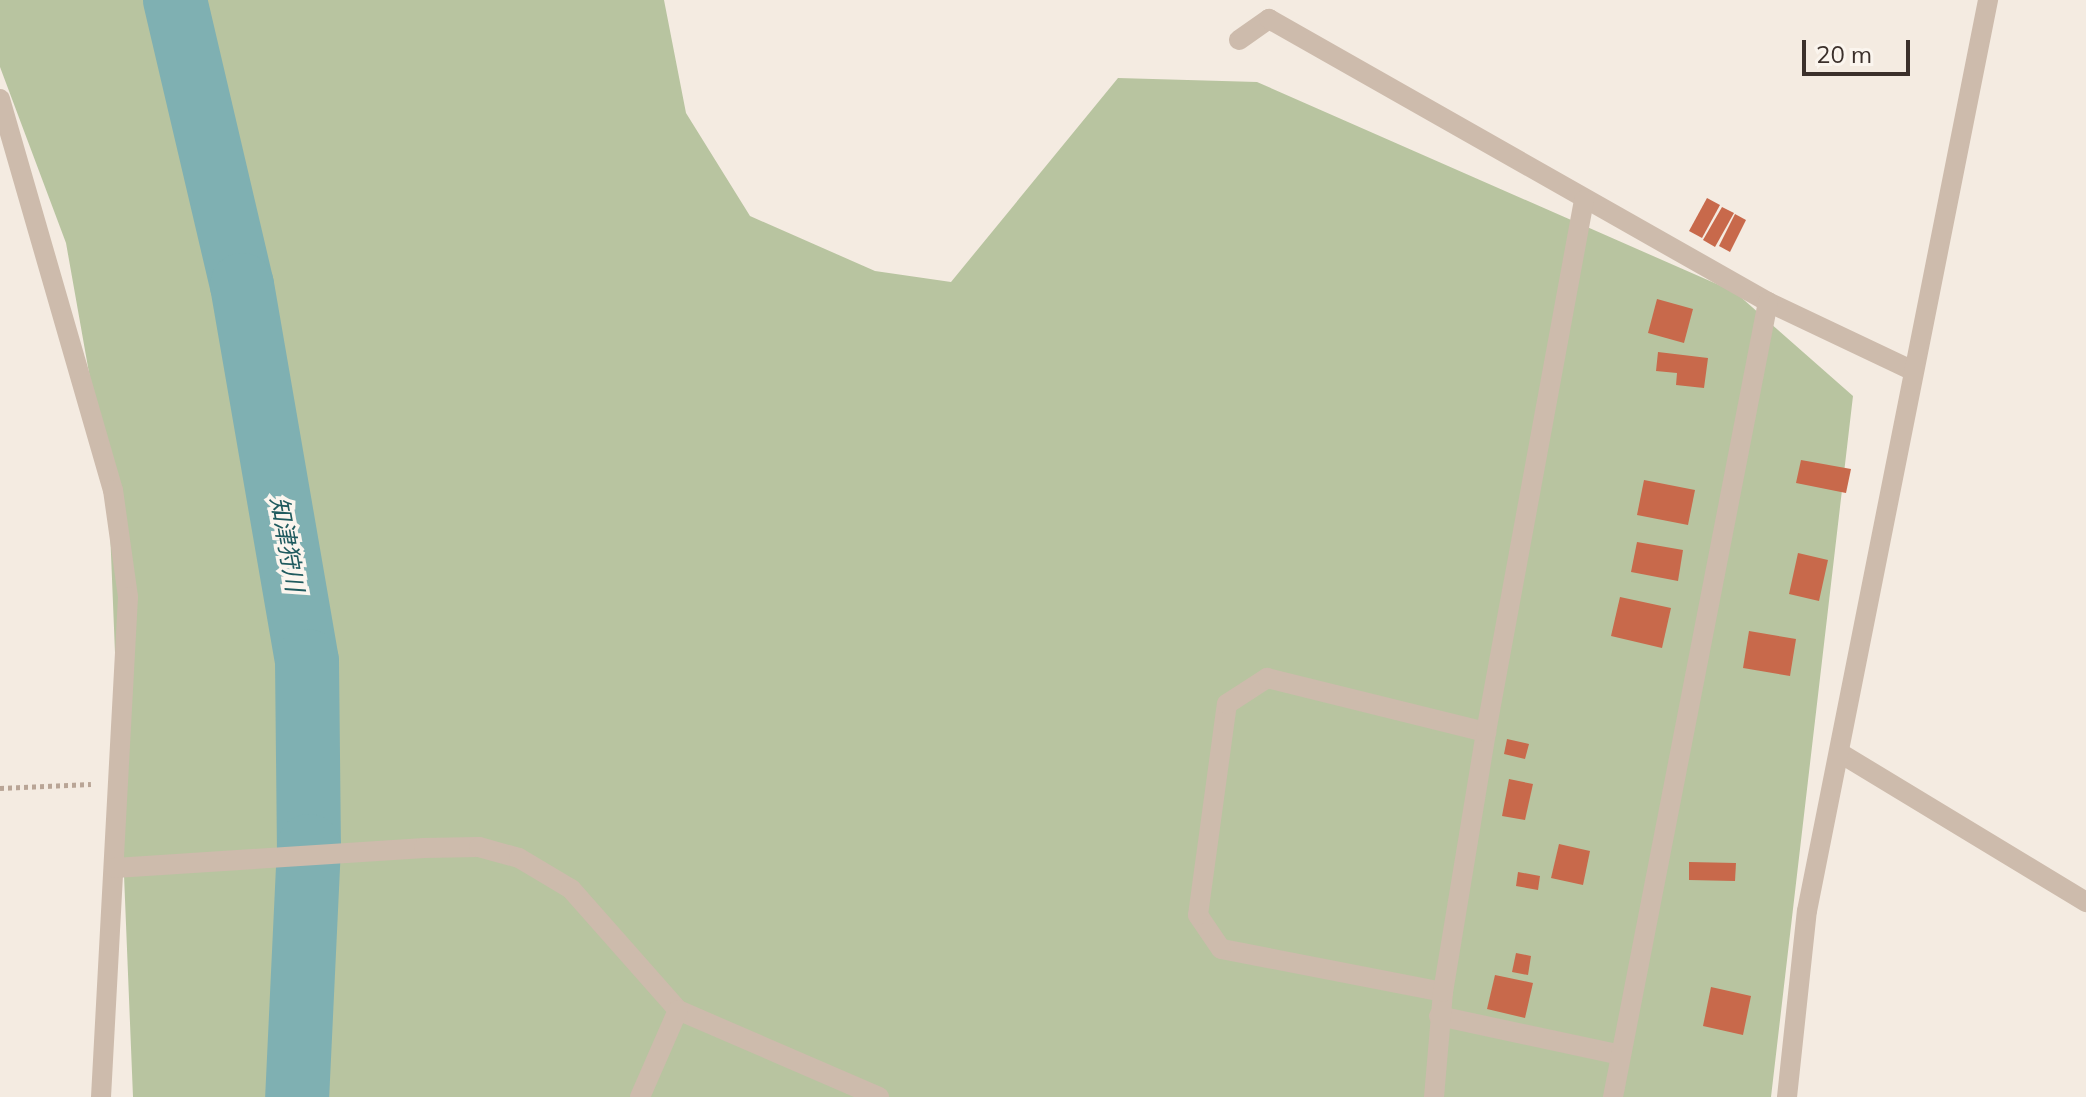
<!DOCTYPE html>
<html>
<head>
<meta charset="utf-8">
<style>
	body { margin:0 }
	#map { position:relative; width:2086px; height:1097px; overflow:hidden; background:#f4ebe1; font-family:Mulish,"Noto Sans JP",sans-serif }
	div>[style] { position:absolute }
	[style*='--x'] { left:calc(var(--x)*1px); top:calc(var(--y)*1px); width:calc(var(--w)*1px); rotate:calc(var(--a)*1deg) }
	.green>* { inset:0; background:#b8c4a0 }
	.river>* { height:64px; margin:-32px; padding:0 32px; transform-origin:32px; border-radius:32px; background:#7fb0b2 }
	.building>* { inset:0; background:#c8694b }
	.path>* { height:5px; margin-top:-2.5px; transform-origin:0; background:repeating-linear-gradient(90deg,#b9a596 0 4px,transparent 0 8px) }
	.minor>* { height:20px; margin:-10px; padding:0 10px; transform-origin:10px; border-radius:10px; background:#cdbbac }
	span { translate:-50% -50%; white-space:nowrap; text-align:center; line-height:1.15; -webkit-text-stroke:7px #fbf5ee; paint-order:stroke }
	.water-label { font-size:24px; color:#1f5a5e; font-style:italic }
	.scale { position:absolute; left:1802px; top:40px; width:108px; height:36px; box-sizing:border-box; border:4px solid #3b302b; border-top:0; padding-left:10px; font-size:24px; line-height:28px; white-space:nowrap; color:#3b302b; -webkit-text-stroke:6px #fbf5ee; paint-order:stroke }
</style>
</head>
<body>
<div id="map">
	<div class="green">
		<i style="clip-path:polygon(0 0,664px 0,686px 113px,750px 216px,875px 271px,951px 282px,1118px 78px,1257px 82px,1735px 292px,1853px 396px,1771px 1097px,133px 1097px,108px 480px,66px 243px,0 67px)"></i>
	</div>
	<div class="river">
		<i style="--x:175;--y:0;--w:293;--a:76.8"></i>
		<i style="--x:242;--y:285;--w:382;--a:80.2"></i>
		<i style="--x:307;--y:661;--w:185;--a:89.4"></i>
		<i style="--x:309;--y:846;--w:251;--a:92.7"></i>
	</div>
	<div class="building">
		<i style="clip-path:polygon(1707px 198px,1720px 205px,1702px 238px,1689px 231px)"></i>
		<i style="clip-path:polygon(1722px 207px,1734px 213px,1715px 247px,1703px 240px)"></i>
		<i style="clip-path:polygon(1735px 214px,1746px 220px,1730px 252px,1719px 246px)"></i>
		<i style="clip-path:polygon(1657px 299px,1693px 309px,1684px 343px,1648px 333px)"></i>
		<i style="clip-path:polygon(1658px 352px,1708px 358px,1704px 388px,1676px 385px,1677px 373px,1656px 371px)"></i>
		<i style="clip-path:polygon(1801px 460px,1851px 469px,1846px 493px,1796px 483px)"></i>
		<i style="clip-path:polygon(1644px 480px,1695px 490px,1688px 525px,1637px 515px)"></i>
		<i style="clip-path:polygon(1637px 542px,1683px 550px,1678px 581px,1631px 572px)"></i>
		<i style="clip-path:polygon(1798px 553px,1828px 560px,1819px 601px,1789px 594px)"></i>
		<i style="clip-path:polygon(1620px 597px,1671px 608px,1662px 648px,1611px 636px)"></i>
		<i style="clip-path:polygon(1749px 631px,1796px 639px,1790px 676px,1743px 668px)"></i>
		<i style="clip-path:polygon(1507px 739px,1529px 744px,1525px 759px,1504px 754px)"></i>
		<i style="clip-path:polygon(1509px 779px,1533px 784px,1525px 820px,1502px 816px)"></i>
		<i style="clip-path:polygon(1559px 844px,1590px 851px,1583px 885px,1551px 878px)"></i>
		<i style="clip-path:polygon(1689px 862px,1736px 863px,1735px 881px,1689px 880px)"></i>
		<i style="clip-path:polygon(1518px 872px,1540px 876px,1538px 890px,1516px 886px)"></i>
		<i style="clip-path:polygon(1516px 953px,1531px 956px,1528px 975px,1512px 972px)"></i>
		<i style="clip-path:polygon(1495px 975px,1533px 983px,1525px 1018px,1487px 1009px)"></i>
		<i style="clip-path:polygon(1711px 987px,1751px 996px,1743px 1035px,1703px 1026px)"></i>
	</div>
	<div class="path">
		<i style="--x:0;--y:788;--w:91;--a:-2.5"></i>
	</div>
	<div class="minor">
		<i style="--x:1239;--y:40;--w:37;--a:-35"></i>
		<i style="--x:1269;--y:19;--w:574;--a:29.56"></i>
		<i style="--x:1768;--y:302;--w:161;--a:25.4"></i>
		<i style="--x:0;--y:99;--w:407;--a:73.9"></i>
		<i style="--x:113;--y:490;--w:108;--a:82"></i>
		<i style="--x:128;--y:597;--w:501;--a:93.09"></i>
		<i style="--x:1840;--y:753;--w:288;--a:31.2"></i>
		<i style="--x:115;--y:868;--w:310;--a:-3.7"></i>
		<i style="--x:424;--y:848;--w:55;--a:-1"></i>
		<i style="--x:479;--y:847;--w:41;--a:15.4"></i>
		<i style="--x:519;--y:858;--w:61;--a:30.8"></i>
		<i style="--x:571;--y:889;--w:162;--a:48.5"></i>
		<i style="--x:678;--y:1010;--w:219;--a:23.4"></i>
		<i style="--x:1443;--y:992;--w:226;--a:-169"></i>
		<i style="--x:1221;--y:949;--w:41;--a:-124.1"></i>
		<i style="--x:1198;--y:915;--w:213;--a:-82.2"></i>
		<i style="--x:1227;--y:704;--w:48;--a:-33"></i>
		<i style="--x:1267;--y:678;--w:226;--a:13.9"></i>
		<i style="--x:1439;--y:1016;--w:182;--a:12.1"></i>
		<i style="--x:640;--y:1097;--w:95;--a:-66.4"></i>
		<i style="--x:1434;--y:1097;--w:105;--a:-85.1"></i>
		<i style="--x:1443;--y:992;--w:264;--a:-80.6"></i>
		<i style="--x:1486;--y:732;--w:541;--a:-79.56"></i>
		<i style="--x:1613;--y:1097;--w:810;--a:-78.97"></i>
		<i style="--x:1787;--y:1097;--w:187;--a:-83.9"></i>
		<i style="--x:1807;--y:911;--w:929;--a:-78.76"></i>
	</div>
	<div class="water-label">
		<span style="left:287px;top:544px;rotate:80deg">知津狩川</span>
	</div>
	<div class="scale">20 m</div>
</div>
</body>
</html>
